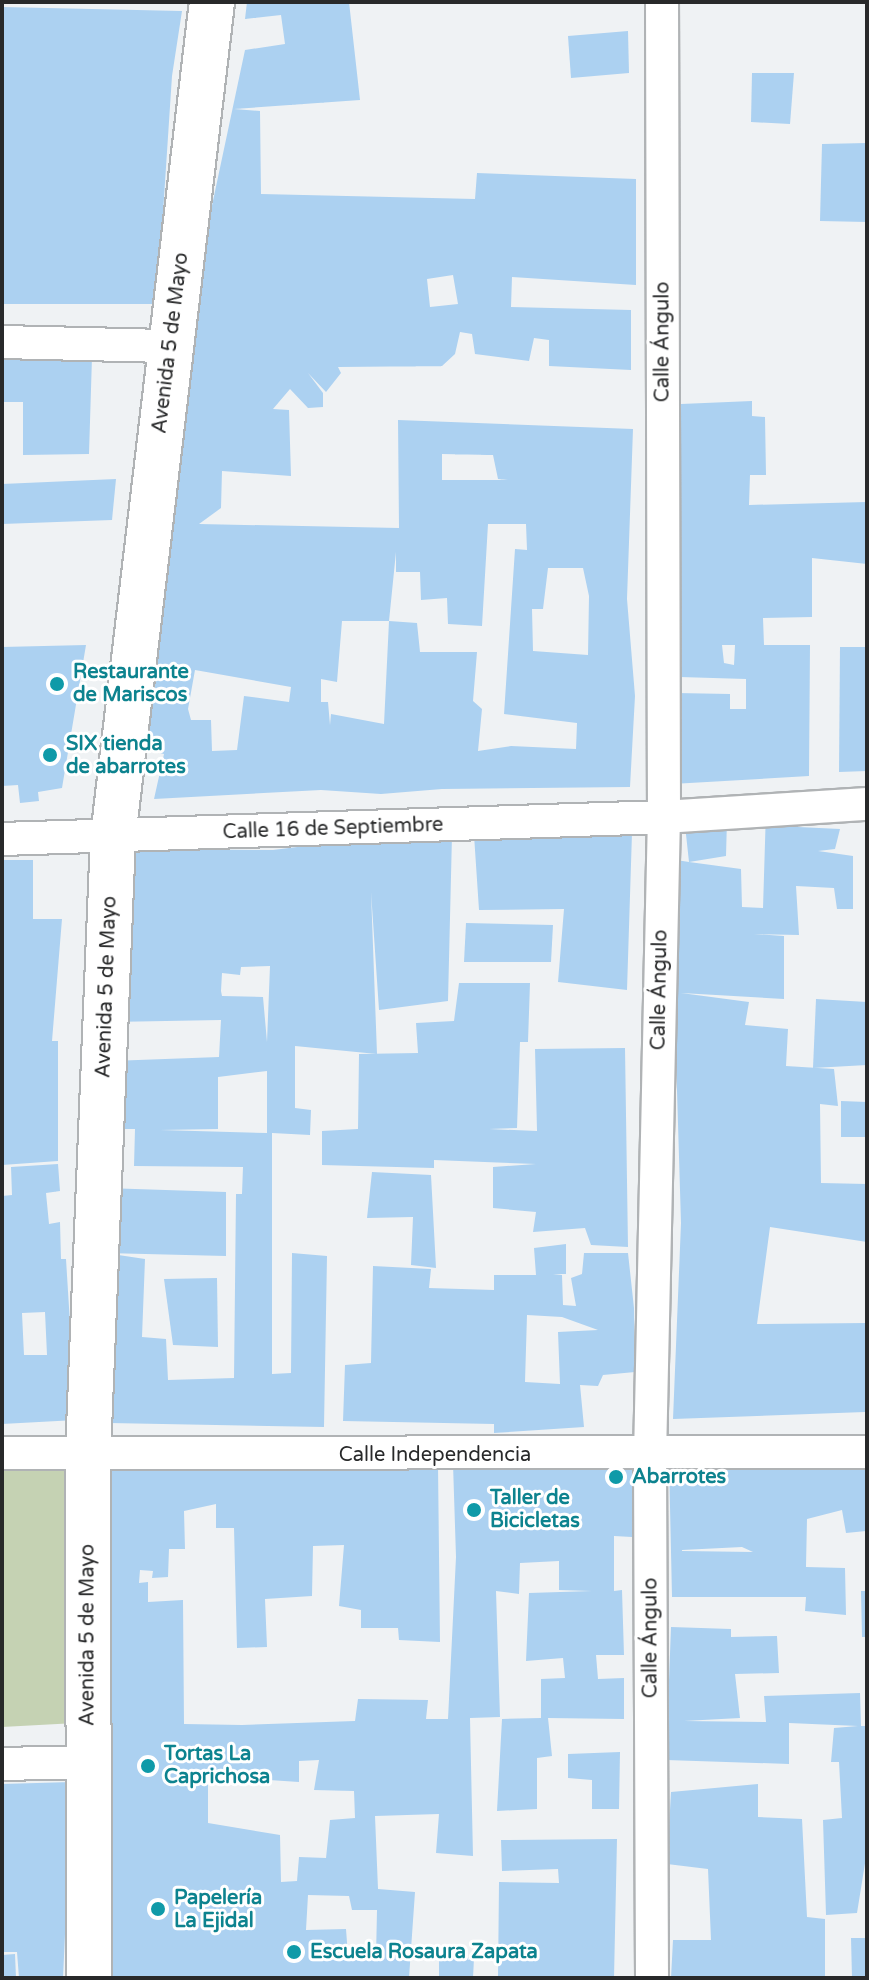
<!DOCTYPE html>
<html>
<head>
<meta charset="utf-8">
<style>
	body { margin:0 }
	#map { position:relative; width:869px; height:1980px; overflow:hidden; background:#eff2f4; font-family:"Varela Round",sans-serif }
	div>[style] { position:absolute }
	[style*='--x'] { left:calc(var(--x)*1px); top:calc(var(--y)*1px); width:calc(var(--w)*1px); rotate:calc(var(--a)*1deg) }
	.green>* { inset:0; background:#c5d2b3 }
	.building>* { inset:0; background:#acd1f1 }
	.roads { filter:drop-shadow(2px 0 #b0b3b5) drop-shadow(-2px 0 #b0b3b5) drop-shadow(0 2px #b0b3b5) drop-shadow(0 -2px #b0b3b5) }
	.street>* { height:32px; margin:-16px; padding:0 16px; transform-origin:16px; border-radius:16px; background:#fff }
	.secondary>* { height:44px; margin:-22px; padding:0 22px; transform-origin:22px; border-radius:22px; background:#fff }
	.dots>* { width:22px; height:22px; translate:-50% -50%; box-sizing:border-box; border:4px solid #fff; border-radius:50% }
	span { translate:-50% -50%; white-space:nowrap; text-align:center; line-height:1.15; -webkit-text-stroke:6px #fff; paint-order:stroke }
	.street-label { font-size:20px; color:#28292a }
	.culture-label { font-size:20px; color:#0d838f; font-weight:700 }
	.left { translate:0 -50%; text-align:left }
	.frame { position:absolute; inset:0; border:4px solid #28292a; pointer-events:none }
</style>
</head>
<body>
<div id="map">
	<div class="green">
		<i style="clip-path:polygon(2px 1468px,74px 1469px,76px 1723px,2px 1727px)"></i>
	</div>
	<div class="building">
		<i style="clip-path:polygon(evenodd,247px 2px,349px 2px,360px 100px,234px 109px,260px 111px,261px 194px,475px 199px,477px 173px,636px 179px,636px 285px,512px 277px,511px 307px,631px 310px,631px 370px,549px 366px,549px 340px,534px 338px,529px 361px,475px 354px,472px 334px,460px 332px,455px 354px,442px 366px,338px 367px,341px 373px,326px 392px,308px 373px,323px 393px,323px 407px,308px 408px,290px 389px,273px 409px,289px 410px,291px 476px,222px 471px,221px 508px,199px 524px,399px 528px,398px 420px,633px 429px,627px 599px,635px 696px,630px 787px,442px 789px,381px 794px,321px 790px,154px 799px,164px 754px,130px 746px,207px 229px,245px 50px,285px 44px,281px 15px,245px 19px,247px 2px,453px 275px,458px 304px,430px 307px,427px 279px,453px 275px,247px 2px,442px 454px,493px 455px,498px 479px,508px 480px,442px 480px,442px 454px,247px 2px,488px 524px,526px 524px,527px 550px,515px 549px,504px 714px,577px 723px,576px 749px,511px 746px,478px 751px,482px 709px,473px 701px,477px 652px,420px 652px,417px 623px,389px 621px,384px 724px,331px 714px,330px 725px,328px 702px,321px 702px,321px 679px,337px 682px,342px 621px,389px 621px,396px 552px,396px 572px,420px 572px,421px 600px,447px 598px,448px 624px,482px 626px,488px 524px,247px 2px,548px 568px,583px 568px,589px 596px,588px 655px,533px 651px,532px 609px,543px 609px,548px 568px,247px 2px,195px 670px,291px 687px,289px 702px,244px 696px,237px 750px,212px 751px,211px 720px,191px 720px,188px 709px,195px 670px)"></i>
		<i style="clip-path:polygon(2px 7px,182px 11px,172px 76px,157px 304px,2px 304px)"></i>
		<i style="clip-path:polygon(628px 31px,629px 73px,571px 78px,568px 36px)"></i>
		<i style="clip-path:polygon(752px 73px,794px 73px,790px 124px,751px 122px)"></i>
		<i style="clip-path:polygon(867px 143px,867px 222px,820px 221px,822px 144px)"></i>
		<i style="clip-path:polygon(2px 355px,92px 357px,89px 454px,23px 455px,23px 402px,2px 402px)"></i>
		<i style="clip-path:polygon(evenodd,752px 401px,752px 416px,765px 417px,766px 475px,750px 475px,749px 505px,867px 502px,867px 564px,812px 558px,812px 617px,763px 618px,764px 645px,810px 645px,809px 776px,672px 784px,676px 693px,730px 694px,730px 709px,746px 709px,746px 679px,680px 677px,681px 404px,752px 401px,722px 645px,735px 645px,734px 665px,724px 663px,722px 645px)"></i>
		<i style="clip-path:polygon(116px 479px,112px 520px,2px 524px,2px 484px)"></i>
		<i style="clip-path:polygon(86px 645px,62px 788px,38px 792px,39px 801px,20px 803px,18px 785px,2px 786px,2px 647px)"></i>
		<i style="clip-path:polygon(840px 647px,867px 647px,867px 771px,839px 772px)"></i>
		<i style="clip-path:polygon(799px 808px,798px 827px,840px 829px,835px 849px,818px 851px,853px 856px,853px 909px,837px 909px,834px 888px,796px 886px,799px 935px,754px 934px,784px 936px,784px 999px,681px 993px,749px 1002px,745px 1025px,788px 1029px,786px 1066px,834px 1069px,838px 1106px,820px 1104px,821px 1183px,867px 1184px,867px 1242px,770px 1227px,757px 1324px,867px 1323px,865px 1412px,673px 1419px,681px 1223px,670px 859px,689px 862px,684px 816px,727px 820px,726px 856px,689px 862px,741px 869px,742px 907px,763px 908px,766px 810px)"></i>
		<i style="clip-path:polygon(632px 833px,627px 990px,558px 982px,564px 909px,479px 910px,474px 835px)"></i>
		<i style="clip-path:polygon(evenodd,452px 835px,448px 1001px,379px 1010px,371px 892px,377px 1054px,295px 1046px,295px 1108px,311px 1110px,310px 1135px,272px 1133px,272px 1374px,291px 1373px,292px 1253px,327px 1256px,324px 1427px,109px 1423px,105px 1253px,105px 1188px,226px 1192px,226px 1256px,105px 1253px,145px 1259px,142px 1337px,166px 1339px,168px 1380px,234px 1378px,236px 1194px,242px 1194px,243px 1167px,134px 1166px,135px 1129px,108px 1129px,111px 1061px,219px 1057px,221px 1020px,111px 1022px,121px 849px,273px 850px,370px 838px,452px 835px,270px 966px,267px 1042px,263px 997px,222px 996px,221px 991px,222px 973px,240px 975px,241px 967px,270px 966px,452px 835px,267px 1071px,267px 1133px,160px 1130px,218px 1129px,218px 1077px,267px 1071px)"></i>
		<i style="clip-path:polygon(2px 860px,33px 860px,33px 919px,62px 919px,52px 1041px,58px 1041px,58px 1161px,2px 1165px)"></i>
		<i style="clip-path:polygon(466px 923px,553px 925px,551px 962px,464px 962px)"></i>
		<i style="clip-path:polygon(459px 983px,530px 983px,528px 1042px,520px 1042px,517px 1128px,489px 1129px,537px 1131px,535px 1049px,625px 1048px,628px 1247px,591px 1245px,585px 1228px,533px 1232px,536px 1212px,493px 1208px,493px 1167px,536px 1164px,434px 1160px,434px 1168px,322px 1165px,322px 1131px,358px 1129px,359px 1054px,418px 1053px,416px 1023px,454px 1021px)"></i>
		<i style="clip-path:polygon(816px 999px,867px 1002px,867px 1065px,813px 1068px)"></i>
		<i style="clip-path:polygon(841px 1101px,867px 1102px,867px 1137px,841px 1137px)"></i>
		<i style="clip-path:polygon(evenodd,58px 1164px,60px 1191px,46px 1193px,49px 1224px,60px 1222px,61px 1259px,66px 1259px,76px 1420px,2px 1424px,2px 1196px,12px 1195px,11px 1167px,58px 1164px,45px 1312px,47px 1355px,24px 1355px,22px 1313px,45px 1312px)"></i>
		<i style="clip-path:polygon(372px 1172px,431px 1175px,436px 1268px,411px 1265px,413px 1217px,367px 1218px)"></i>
		<i style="clip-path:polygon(evenodd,566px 1244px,566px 1274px,553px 1274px,562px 1275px,563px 1305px,576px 1306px,571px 1278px,582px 1274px,584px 1253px,628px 1253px,634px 1308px,635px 1372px,603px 1375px,598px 1386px,580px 1385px,584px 1427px,494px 1433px,494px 1424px,343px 1421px,345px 1365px,371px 1363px,373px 1266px,431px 1269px,429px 1288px,494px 1290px,494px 1275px,536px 1275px,534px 1248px,566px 1244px,527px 1315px,562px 1317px,598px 1330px,558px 1332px,560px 1384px,525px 1382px,527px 1315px)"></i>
		<i style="clip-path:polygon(217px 1278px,218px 1347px,173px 1345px,164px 1279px)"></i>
		<i style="clip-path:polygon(evenodd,867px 1460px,866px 1531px,846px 1533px,842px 1510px,807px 1519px,806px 1567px,845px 1568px,846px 1615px,805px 1611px,806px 1597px,672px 1597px,669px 1461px,867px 1460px,742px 1547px,753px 1552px,682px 1551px,682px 1550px,742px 1547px)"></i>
		<i style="clip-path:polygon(evenodd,453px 1464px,634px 1465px,632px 1537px,614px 1536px,614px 1591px,622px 1590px,624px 1655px,596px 1655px,598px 1679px,624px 1678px,624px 1719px,548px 1718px,552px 1756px,537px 1758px,537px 1809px,497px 1811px,502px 1719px,541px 1718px,541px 1679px,565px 1678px,563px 1658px,526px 1661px,529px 1593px,592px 1591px,559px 1590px,559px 1561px,520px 1563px,519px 1594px,496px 1591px,500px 1717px,470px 1718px,473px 1856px,436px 1853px,439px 1814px,375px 1816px,378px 1889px,415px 1892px,409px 1978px,102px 1978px,107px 1783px,112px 1755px,105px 1652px,106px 1468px,366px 1471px,438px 1465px,440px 1642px,399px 1640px,398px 1628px,361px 1628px,361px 1610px,339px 1606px,344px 1545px,313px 1546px,312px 1596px,265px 1599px,267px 1647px,237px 1648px,234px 1528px,216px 1528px,216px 1504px,184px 1511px,185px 1549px,169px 1549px,168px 1577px,152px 1578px,153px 1571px,140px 1570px,139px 1583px,148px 1582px,148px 1602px,183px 1600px,184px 1724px,242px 1725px,355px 1721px,358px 1699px,428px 1700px,426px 1719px,448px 1719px,456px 1557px,453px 1464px,319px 1760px,314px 1790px,354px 1791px,355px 1818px,330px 1820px,326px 1858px,299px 1857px,297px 1881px,281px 1882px,280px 1835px,208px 1823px,208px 1776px,299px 1782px,299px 1761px,319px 1760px,453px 1464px,308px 1895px,349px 1896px,352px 1910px,377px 1910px,376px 1957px,348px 1956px,346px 1929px,306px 1930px,308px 1895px)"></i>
		<i style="clip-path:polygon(861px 1591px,867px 1591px,867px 1637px,862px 1637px)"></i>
		<i style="clip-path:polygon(671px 1627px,731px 1629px,731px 1637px,777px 1636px,779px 1673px,735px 1674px,740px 1718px,684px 1721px,766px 1722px,764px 1696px,860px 1693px,861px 1726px,867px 1726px,867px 1851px,857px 1913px,826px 1915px,823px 1820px,842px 1818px,839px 1762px,831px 1762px,834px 1728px,858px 1726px,789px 1723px,789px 1764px,666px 1760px)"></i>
		<i style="clip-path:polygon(620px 1752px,619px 1809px,592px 1809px,592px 1780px,568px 1778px,568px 1754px)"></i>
		<i style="clip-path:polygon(72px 1782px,63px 1978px,19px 1978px,17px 1952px,2px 1952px,2px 1784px)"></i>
		<i style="clip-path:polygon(758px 1784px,758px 1817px,802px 1819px,807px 1917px,825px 1919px,825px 1978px,671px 1978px,673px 1940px,711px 1940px,708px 1869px,667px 1864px,671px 1792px)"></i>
		<i style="clip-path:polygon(617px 1839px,614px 1978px,498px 1978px,499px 1882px,559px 1883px,558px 1869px,502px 1871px,501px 1840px)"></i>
		<i style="clip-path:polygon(851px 1938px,867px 1938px,867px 1978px,852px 1978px)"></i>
		<i style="clip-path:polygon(15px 1954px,16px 1978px,2px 1978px,2px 1955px)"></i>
		<i style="clip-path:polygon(439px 1957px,474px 1958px,473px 1978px,439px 1978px)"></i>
	</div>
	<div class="roads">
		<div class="street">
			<i style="--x:2;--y:342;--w:168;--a:1.4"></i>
			<i style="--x:2;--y:839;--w:662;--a:-1.9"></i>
			<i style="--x:664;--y:817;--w:203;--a:-3.7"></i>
			<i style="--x:2;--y:1453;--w:865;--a:-0.07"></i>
			<i style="--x:2;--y:1764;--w:87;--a:-1.3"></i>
			<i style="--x:652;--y:1978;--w:521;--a:-90.22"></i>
			<i style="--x:650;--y:1457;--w:640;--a:-88.75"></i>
			<i style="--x:664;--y:817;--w:815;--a:-90.14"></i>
		</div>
		<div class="secondary">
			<i style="--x:89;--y:1978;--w:524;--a:-90.11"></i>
			<i style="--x:88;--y:1454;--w:618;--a:-87.68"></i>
			<i style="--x:113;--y:837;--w:841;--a:-83.24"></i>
		</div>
	</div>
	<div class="dots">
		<i style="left:57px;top:684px;background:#0f9aa8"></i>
		<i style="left:50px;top:755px;background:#0f9aa8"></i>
		<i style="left:616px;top:1477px;background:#0f9aa8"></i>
		<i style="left:474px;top:1510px;background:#0f9aa8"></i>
		<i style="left:148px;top:1766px;background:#0f9aa8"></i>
		<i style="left:158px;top:1909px;background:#0f9aa8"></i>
		<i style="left:294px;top:1952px;background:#0f9aa8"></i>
	</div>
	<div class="street-label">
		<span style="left:663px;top:342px;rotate:-90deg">Calle Ángulo</span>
		<span style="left:171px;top:343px;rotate:-83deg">Avenida 5 de Mayo</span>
		<span style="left:333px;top:829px;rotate:-2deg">Calle 16 de Septiembre</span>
		<span style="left:107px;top:987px;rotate:-88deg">Avenida 5 de Mayo</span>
		<span style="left:660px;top:990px;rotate:-89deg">Calle Ángulo</span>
		<span style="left:435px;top:1455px">Calle Independencia</span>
		<span style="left:88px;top:1635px;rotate:-90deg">Avenida 5 de Mayo</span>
		<span style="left:651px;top:1638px;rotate:-90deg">Calle Ángulo</span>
	</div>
	<div class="culture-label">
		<span class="left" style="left:73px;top:684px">Restaurante<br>de Mariscos</span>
		<span class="left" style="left:66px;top:756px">SIX tienda<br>de abarrotes</span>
		<span class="left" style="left:632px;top:1477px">Abarrotes</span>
		<span class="left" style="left:490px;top:1510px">Taller de<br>Bicicletas</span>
		<span class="left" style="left:164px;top:1766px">Tortas La<br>Caprichosa</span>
		<span class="left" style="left:174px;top:1910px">Papelería<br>La Ejidal</span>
		<span class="left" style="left:310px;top:1952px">Escuela Rosaura Zapata</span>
	</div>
	<div class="frame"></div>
</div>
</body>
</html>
